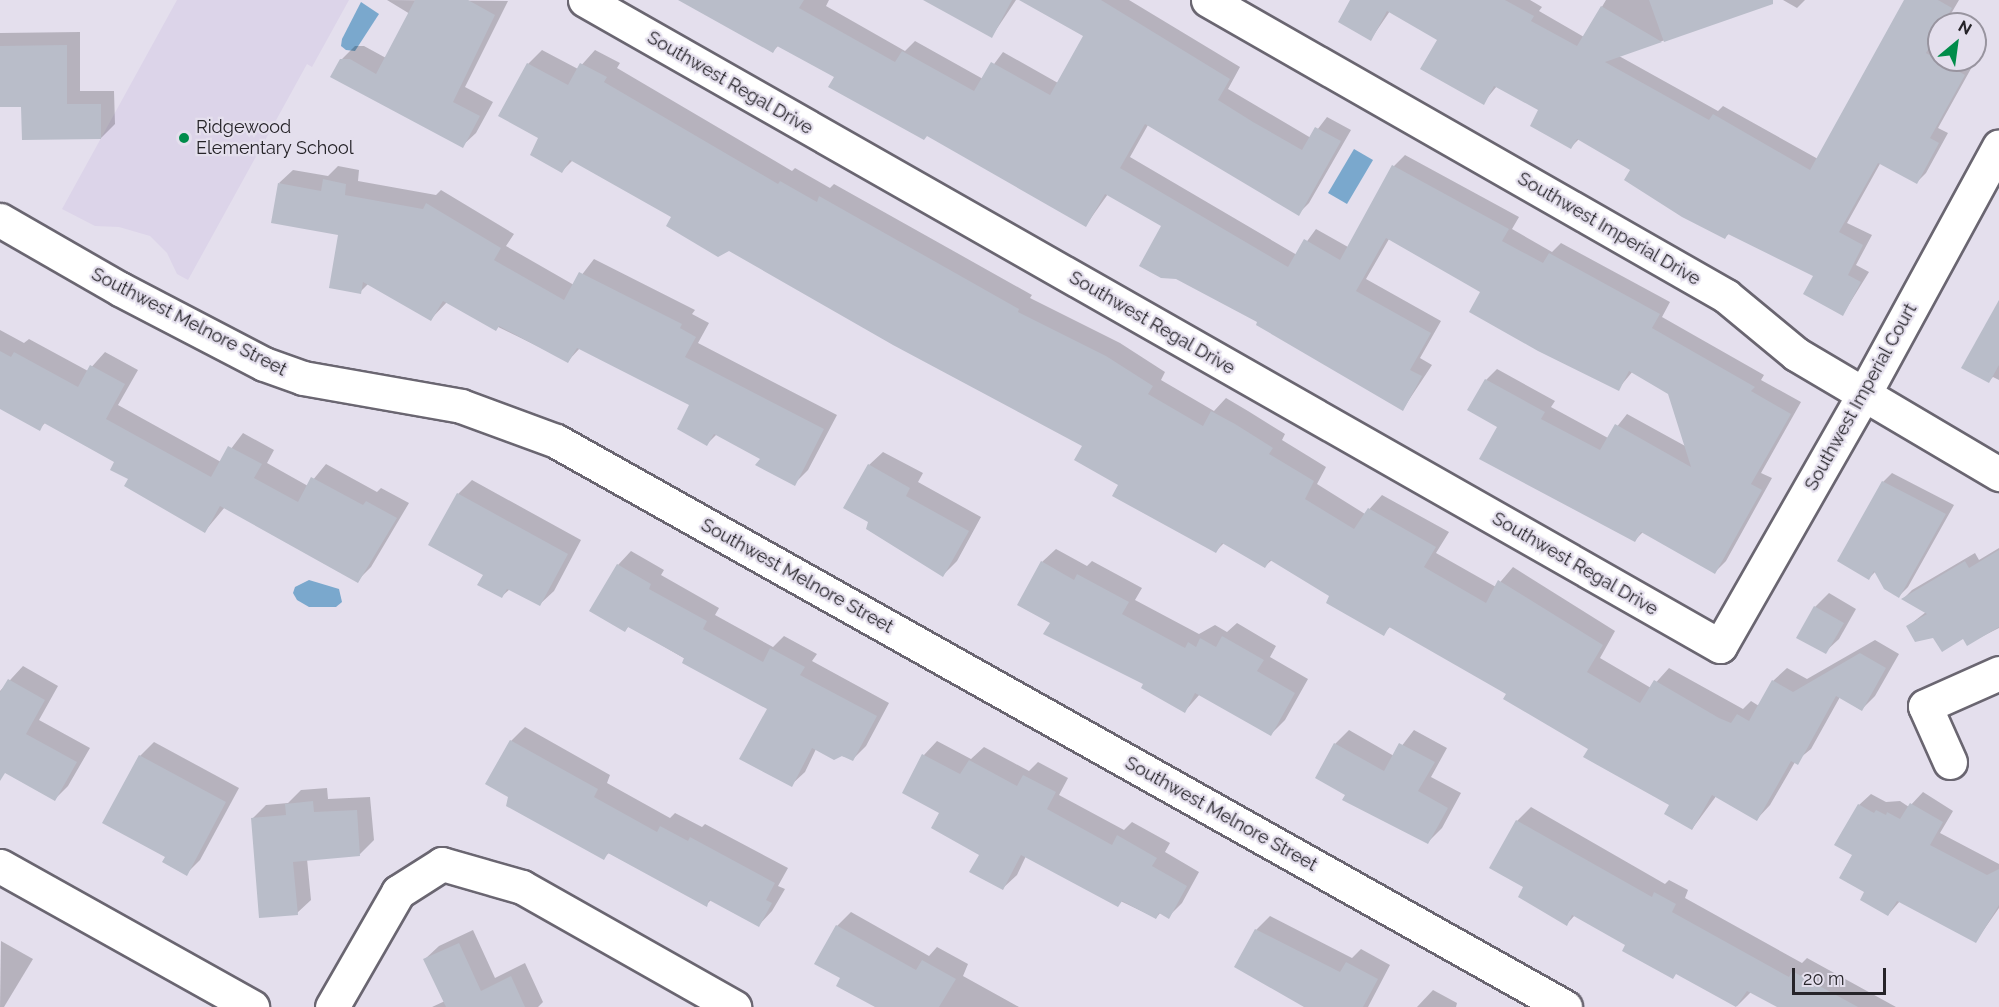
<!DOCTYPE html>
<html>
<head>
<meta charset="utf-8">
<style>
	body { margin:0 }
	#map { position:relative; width:1999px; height:1007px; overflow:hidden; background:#e4dfed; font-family:Raleway,sans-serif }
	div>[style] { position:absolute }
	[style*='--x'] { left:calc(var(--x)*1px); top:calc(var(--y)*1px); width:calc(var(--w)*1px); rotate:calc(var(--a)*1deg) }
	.built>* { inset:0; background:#dcd4e9 }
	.water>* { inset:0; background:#7aa8cd }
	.shadow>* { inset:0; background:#0003 }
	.building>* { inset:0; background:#b9bdc9 }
	.roads { filter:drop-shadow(2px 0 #6a6671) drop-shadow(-2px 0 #6a6671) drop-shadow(0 2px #6a6671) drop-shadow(0 -2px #6a6671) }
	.minor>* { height:33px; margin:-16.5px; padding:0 16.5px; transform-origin:16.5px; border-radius:16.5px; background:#fff }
	.dots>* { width:16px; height:16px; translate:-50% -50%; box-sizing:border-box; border:3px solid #e4dfed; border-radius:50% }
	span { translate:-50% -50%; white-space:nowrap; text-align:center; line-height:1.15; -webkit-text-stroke:4.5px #e4dfed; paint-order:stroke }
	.street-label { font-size:18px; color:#262429 }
	.poi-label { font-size:18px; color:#262429 }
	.left { translate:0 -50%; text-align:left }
	.north { position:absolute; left:1927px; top:12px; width:60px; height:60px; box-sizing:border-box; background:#e4dfed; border:2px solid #98949f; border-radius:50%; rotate:29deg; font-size:16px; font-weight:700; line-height:24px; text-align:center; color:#262429 }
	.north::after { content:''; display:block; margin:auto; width:21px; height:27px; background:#008c4a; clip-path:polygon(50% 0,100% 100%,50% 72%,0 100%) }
	.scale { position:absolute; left:1792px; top:968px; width:94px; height:27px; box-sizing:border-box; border:3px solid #262429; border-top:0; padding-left:8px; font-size:18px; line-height:21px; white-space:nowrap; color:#262429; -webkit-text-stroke:4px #e4dfed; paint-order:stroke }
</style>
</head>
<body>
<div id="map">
	<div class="built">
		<i style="clip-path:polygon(177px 0,349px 0,312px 67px,307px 64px,188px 280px,177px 274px,167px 253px,150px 236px,119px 227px,95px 226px,62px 209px)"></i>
	</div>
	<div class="water">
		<i style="clip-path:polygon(361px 2px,379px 14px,355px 51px,346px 50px,341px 46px,342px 39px)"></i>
		<i style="clip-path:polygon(1354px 149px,1373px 160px,1347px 204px,1328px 193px)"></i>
		<i style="clip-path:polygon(309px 580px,339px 589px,342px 602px,336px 607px,309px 607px,297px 600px,293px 593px,295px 587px)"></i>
	</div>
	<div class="shadow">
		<i style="clip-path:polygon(387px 0,508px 1px,465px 87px,493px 102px,476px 133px,462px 146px,341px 60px,355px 46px,364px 46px,386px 58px,410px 14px)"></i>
		<i style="clip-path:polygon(681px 0,829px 0,826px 6px,905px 51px,915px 41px,983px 79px,1003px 52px,1058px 83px,1085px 35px,1022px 0,1129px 0,1240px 67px,1228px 89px,1311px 138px,1327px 117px,1351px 130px,1309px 203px,1298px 214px,1148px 125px,1130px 157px,1297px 255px,1316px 229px,1348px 247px,1394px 166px,1405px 155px,1519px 217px,1512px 229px,1552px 252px,1561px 243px,1670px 302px,1662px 317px,1764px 375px,1761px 380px,1801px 402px,1761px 473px,1772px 478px,1726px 561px,1715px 572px,1643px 532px,1635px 540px,1499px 426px,1486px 380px,1497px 369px,1555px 401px,1551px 407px,1608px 438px,1627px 414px,1687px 447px,1670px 393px,1633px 371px,1618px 389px,1482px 292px,1389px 239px,1366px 279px,1441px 321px,1420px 358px,1432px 365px,1403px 409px,1260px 322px,1163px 226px,1108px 194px,1086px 225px,836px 77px,779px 45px,773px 51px)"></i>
		<i style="clip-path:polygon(925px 0,1016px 0,992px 36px)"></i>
		<i style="clip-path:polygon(1350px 0,1530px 0,1542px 7px,1539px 11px,1584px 37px,1606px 0,1755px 0,1746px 12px,1619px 56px,1718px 111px,1723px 106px,1818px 159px,1906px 0,1959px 0,1945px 24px,1939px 24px,1934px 43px,1939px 46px,1939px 60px,1964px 60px,1973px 65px,1938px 128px,1948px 133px,1926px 173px,1917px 182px,1881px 162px,1847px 223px,1872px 235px,1856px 265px,1869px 272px,1843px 314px,1815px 275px,1730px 233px,1725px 237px,1632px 169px,1579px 139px,1571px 147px,1541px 110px,1497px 86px,1483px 103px,1439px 39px,1390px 11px,1371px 39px)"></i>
		<i style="clip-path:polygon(1783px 0,1805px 0,1797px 8px)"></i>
		<i style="clip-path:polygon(80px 32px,80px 91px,114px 91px,115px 124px,101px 138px,23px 106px,0 106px,0 33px)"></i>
		<i style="clip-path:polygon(542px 50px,578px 69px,595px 50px,620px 63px,617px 68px,792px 171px,795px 168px,830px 188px,834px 184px,1032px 295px,1030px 298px,1120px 343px,1165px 372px,1161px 380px,1214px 411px,1226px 398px,1248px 411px,1285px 434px,1282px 440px,1326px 467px,1317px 484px,1365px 514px,1382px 495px,1449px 532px,1436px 553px,1496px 587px,1513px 567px,1615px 631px,1600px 658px,1651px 688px,1669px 668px,1743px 709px,1751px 701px,1759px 706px,1773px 681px,1787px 668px,1807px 679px,1875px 640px,1899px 654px,1875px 696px,1861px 710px,1840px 697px,1811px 749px,1795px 762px,1770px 805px,1757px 819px,1717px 795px,1692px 829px,1671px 804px,1508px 693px,1391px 626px,1383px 634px,1331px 596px,1272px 560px,1265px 566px,1224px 543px,1216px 551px,1120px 485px,1084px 445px,573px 160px,562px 171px,540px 138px,528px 64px)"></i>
		<i style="clip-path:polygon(338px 166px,359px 170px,358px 181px,436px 195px,441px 190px,514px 234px,506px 246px,574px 285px,594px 259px,695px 310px,692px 314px,709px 323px,698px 343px,837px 415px,808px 470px,794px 484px,762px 458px,717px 434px,707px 444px,691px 404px,580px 348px,568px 361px,447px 302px,431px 319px,369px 283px,360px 292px,340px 234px,279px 183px,293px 170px,328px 176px)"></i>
		<i style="clip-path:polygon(1999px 300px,1999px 380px,1993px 377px,1989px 381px)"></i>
		<i style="clip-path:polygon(0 330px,24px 343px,29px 339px,88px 371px,105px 352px,138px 370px,118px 405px,221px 462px,243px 433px,274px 450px,267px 463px,308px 486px,326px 464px,377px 492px,381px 488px,409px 503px,371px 567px,357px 581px,225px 507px,205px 531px,130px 479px,116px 461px,46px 422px,39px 429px,0 405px)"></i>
		<i style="clip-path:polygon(883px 452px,923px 473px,918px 482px,981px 517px,957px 561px,943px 575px,870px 522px,869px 465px)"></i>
		<i style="clip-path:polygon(1892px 473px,1954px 505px,1908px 587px,1899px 596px,1876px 571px,1869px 578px,1883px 482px)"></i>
		<i style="clip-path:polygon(472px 480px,581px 540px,554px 591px,540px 604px,510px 589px,501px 597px,486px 574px,458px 494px)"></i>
		<i style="clip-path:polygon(1999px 548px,1999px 628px,1967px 644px,1964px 637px,1934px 636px,1908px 626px,1926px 612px,1903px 599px,1912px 590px,1975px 553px,1979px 560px)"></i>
		<i style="clip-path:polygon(1056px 549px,1087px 566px,1092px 561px,1142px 588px,1135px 600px,1199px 634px,1215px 625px,1227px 632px,1237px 623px,1276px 646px,1270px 657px,1308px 679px,1285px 720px,1271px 734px,1200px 694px,1185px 711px,1146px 683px,1045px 634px,1052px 622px,1042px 562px)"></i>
		<i style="clip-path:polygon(631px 551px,664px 570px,661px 575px,719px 608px,715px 615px,773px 647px,784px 636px,817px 654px,812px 661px,889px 703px,866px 746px,853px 759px,816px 749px,805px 772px,791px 785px,769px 708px,629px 626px,625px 630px,618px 565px)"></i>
		<i style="clip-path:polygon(1829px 593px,1856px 609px,1839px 639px,1825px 652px,1815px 607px)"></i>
		<i style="clip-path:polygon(23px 666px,58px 686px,39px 720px,90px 748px,68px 786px,55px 799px,0 769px,0 691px)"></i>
		<i style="clip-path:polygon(525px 727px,610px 775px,607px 783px,670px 818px,675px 813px,702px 827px,705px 824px,788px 868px,778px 886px,785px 889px,772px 911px,759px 925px,711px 900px,706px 905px,609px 853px,603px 858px,511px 741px)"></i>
		<i style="clip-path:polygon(1349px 730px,1394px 756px,1414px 730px,1447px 748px,1431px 777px,1461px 793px,1442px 828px,1428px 842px,1348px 794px,1335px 744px)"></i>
		<i style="clip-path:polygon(937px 741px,971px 759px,984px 747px,1029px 771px,1038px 762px,1068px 778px,1059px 795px,1124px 830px,1132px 822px,1170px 843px,1165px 852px,1199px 872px,1182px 903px,1168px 917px,1161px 912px,1156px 918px,1026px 856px,1017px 875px,1003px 888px,981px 854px,941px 812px,924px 755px)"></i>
		<i style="clip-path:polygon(154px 742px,239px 788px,200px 860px,186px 874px,167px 857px,140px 756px)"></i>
		<i style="clip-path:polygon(327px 788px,328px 799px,370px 797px,374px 840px,360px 854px,307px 859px,311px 900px,297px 913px,252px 819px,266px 805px,288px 803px,301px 790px)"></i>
		<i style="clip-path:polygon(1923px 792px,1953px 811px,1940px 833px,1999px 864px,1999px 908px,1976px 941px,1900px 901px,1888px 915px,1866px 892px,1854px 855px,1859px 805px,1871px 794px,1886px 802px,1900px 801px,1909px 807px)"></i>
		<i style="clip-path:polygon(1531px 807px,1665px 884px,1669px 880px,1688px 890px,1685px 898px,1802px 963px,1807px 958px,1896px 1007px,1780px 1007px,1751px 992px,1737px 1006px,1575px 915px,1567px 924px,1525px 887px,1517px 821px)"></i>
		<i style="clip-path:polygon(851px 912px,929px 956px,937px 947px,968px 964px,963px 976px,1019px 1007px,894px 1007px,842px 978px,837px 926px)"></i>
		<i style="clip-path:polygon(1270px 916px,1352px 958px,1361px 949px,1390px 965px,1368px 1007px,1307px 1007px,1256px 930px)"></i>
		<i style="clip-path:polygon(473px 930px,495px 978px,525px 963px,543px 1002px,538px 1007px,432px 1007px,445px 1001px,425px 959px,439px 946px)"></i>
		<i style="clip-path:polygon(1px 941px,33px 959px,4px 1007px,0 1007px)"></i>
		<i style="clip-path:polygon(1433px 990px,1457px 1003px,1456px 1007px,1417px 1007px)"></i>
	</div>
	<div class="building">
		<i style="clip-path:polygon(415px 0,468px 0,495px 15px,453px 102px,480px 116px,463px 148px,330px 77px,340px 59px,350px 59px,376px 74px)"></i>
		<i style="clip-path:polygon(678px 0,804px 0,799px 8px,895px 62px,902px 51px,974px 91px,991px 62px,1050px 95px,1083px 36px,1019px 0,1101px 0,1230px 79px,1218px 100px,1253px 122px,1302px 150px,1315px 127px,1341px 141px,1299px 216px,1145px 124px,1120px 168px,1288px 267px,1304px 239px,1340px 260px,1392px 165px,1509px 229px,1502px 241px,1543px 263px,1549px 253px,1660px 314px,1652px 328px,1755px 387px,1751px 391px,1791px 414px,1751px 484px,1762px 490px,1715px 574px,1641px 532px,1635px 542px,1479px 459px,1497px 427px,1467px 410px,1485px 379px,1545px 412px,1541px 419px,1600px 450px,1615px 424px,1691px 467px,1668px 394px,1629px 371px,1619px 391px,1538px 351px,1469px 312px,1480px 292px,1386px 238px,1356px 291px,1431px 333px,1410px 370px,1422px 376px,1403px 411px,1256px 325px,1257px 322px,1176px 279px,1161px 278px,1139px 266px,1161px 226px,1105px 194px,1086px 227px,927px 136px,924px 140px,828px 87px,834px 77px,777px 46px,773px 53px)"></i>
		<i style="clip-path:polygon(923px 0,1012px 0,992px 38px)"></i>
		<i style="clip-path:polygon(1350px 0,1505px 0,1534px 16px,1531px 21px,1577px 46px,1601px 6px,1662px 42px,1605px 62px,1709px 120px,1713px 114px,1810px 170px,1904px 0,1938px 0,1952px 8px,1926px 53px,1965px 75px,1930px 138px,1939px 143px,1917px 184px,1878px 163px,1839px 232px,1863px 245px,1848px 275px,1861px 282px,1843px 316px,1803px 294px,1813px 276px,1728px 234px,1725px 239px,1682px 217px,1624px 180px,1630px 170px,1577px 139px,1571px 149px,1530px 126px,1538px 110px,1494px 86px,1484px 105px,1420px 69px,1437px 40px,1387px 11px,1371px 41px,1338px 22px)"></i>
		<i style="clip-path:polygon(1649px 0,1773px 0,1773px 4px,1664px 42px)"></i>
		<i style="clip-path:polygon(67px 45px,67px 104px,101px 104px,101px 139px,22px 140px,21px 107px,0 107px,0 46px)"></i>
		<i style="clip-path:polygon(527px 63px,568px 85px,580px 63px,607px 77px,604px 82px,778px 184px,780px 181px,817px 202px,819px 196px,1019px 309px,1018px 312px,1106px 356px,1153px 386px,1148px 394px,1203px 426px,1211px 411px,1235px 424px,1273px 448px,1269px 454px,1314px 481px,1305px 499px,1354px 529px,1368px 508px,1436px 547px,1424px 567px,1486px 603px,1498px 580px,1603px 645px,1587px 672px,1640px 703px,1654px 680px,1719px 718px,1731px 723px,1737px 714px,1749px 721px,1772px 680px,1793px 692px,1860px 653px,1886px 668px,1862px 711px,1836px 696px,1798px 765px,1791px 761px,1757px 821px,1712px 795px,1692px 830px,1664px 814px,1669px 805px,1583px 757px,1588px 749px,1503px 699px,1506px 694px,1389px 627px,1384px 636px,1347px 615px,1326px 603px,1329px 596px,1270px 560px,1265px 568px,1222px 543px,1216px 553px,1112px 496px,1118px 485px,1074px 460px,1082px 446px,893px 345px,729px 251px,718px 257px,666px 226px,671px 217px,570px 160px,562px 173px,530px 155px,538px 138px,498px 116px)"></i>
		<i style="clip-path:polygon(323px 179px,346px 184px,345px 195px,423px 209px,426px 203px,501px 248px,494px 260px,564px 300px,579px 272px,682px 324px,680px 328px,696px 337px,685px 357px,824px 429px,795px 486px,755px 465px,760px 459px,714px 434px,707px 446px,677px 429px,689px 405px,577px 348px,568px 363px,499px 326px,496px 331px,443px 301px,431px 321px,363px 282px,361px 294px,329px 288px,338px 235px,271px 223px,278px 183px,321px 191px)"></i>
		<i style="clip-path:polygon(1999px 300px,1999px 365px,1989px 383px,1961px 368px)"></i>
		<i style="clip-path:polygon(0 351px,11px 357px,14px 352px,78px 387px,90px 365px,125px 384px,106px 419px,211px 477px,228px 446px,262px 464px,254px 478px,298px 502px,311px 477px,363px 505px,366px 501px,397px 518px,358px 583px,220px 506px,205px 533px,124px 486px,128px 479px,110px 470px,114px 462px,44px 423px,40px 431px,0 409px)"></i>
		<i style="clip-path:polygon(868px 464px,910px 488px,906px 496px,969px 531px,943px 577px,866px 529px,868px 522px,843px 508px)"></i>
		<i style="clip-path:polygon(1882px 481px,1946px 514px,1899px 598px,1884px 589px,1874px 571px,1869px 580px,1837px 561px)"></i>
		<i style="clip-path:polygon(457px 493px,568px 554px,540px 606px,507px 589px,502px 598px,477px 585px,483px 575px,428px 545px)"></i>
		<i style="clip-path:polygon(1999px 550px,1999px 627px,1967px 646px,1963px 639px,1942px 652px,1933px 638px,1915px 642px,1906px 626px,1927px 614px,1901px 599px,1965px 561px,1969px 568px)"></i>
		<i style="clip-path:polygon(1041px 561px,1074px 580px,1077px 574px,1129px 602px,1122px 614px,1185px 648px,1188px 642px,1196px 647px,1200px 638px,1216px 647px,1222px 636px,1264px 660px,1257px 671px,1295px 693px,1271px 736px,1195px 693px,1185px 713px,1141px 688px,1143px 684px,1043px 634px,1050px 623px,1017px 605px)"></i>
		<i style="clip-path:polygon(617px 564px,651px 584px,649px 589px,707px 621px,703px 629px,763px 662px,770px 648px,805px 667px,800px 675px,877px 716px,853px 761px,842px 756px,834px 760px,812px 748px,792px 787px,739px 759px,767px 709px,682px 663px,684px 658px,628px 627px,625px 632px,589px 611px)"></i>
		<i style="clip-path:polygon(1814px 606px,1844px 623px,1826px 654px,1796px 638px)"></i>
		<i style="clip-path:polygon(8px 679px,45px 700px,26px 734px,77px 762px,55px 801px,5px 773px,0 781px,0 692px)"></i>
		<i style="clip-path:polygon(510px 740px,598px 789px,594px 797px,657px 832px,660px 826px,688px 841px,690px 837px,775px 883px,766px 900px,772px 903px,759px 927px,709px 900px,707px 907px,608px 853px,604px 860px,506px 806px,508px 797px,485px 784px)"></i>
		<i style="clip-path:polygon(1334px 743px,1384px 771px,1399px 743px,1435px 762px,1418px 791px,1448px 808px,1428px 844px,1342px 800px,1345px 795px,1315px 778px)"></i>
		<i style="clip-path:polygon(922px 754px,960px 774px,969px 760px,1017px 786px,1023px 775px,1056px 792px,1047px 809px,1112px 845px,1117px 835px,1157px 858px,1152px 866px,1187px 886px,1169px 919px,1159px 913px,1156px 919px,1122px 901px,1118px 907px,1021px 855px,1003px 890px,969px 872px,979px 855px,931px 828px,939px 813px,902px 793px)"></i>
		<i style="clip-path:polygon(139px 755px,226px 802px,187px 876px,162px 862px,165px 857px,102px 823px)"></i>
		<i style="clip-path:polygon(313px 801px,314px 812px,357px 810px,360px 856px,293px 862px,298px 915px,259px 918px,251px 818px,286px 815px,285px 804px)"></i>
		<i style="clip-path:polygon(1910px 803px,1943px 822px,1930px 845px,1987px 875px,1999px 869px,1999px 905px,1976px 943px,1897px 901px,1888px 916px,1860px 900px,1864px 892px,1839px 878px,1852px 855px,1834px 845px,1858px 804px,1874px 813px,1876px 810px,1886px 815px,1887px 812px,1900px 819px)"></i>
		<i style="clip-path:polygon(1516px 820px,1652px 897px,1654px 892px,1676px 904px,1672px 912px,1789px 977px,1792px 971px,1858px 1007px,1777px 1007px,1747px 991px,1736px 1007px,1676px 974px,1673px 979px,1622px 951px,1625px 945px,1572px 915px,1567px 926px,1518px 897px,1523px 887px,1489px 868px)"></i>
		<i style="clip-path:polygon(836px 925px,916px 970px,922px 960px,956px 979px,939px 1007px,875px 1007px,836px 986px,840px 978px,814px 964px)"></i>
		<i style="clip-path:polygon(1255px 929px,1340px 972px,1346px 962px,1378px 979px,1363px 1007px,1304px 1007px,1234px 967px)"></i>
		<i style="clip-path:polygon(459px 943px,481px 991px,511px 976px,525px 1007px,446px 1007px,423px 959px)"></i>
	</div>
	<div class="roads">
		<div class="minor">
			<i style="--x:585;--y:0;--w:1306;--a:29.65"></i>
			<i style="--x:1720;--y:646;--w:290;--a:-60.3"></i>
			<i style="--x:1864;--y:394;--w:282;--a:-61.4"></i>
			<i style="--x:1208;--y:0;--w:597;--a:29.74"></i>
			<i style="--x:1726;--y:296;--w:91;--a:39.6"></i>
			<i style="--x:1796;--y:354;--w:236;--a:30.6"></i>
			<i style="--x:0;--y:220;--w:138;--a:29.9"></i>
			<i style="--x:120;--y:289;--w:162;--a:27.5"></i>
			<i style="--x:264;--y:364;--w:41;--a:19.7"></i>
			<i style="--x:303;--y:378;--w:160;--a:10"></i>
			<i style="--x:461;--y:406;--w:101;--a:20.2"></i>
			<i style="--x:556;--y:441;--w:1157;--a:29.29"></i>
			<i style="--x:1950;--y:762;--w:61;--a:-114.1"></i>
			<i style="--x:1925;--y:706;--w:81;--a:-24"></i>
			<i style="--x:0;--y:866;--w:289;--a:29.2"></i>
			<i style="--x:332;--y:1007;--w:133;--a:-60.1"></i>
			<i style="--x:398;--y:892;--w:52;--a:-32.5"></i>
			<i style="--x:442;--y:864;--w:83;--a:16"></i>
			<i style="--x:522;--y:887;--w:244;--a:29.5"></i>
		</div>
	</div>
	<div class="dots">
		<i style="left:184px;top:138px;background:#008c4a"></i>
	</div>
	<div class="street-label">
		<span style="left:730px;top:83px;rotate:30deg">Southwest Regal Drive</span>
		<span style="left:1609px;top:229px;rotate:30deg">Southwest Imperial Drive</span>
		<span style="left:189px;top:322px;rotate:27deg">Southwest Melnore Street</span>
		<span style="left:1152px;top:323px;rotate:30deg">Southwest Regal Drive</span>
		<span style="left:1861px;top:397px;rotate:-61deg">Southwest Imperial Court</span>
		<span style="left:1575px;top:564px;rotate:30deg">Southwest Regal Drive</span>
		<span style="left:797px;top:576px;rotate:29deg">Southwest Melnore Street</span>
		<span style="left:1221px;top:814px;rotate:29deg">Southwest Melnore Street</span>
	</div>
	<div class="poi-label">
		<span class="left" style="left:196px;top:138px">Ridgewood<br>Elementary School</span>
	</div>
	<div class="north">N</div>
	<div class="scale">20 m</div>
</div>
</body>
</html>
